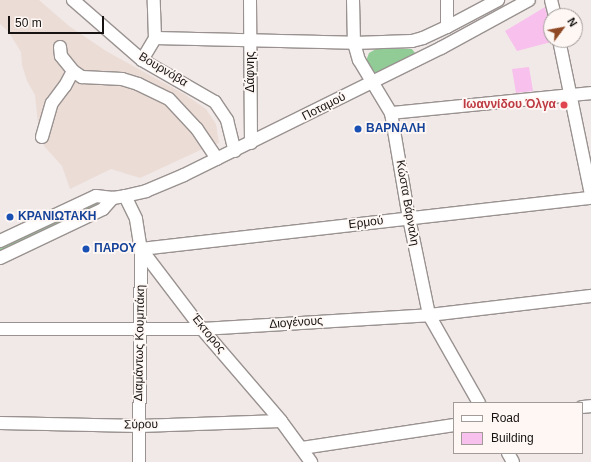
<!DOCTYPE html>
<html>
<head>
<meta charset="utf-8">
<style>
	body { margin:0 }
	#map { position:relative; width:591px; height:462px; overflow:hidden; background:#f1e9e7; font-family:Helvetica,sans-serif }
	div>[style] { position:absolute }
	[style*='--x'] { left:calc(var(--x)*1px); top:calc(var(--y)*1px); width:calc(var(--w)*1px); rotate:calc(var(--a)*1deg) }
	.built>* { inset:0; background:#ebdcd6 }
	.green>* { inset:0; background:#91cc97 }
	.building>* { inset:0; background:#f8c0ec }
	.roads { filter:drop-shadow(1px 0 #999290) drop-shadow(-1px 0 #999290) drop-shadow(0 1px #999290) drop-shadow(0 -1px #999290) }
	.minor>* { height:12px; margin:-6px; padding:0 6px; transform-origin:6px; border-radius:6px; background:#fff }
	.dots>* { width:11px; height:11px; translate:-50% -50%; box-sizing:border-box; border:2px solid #fef7f4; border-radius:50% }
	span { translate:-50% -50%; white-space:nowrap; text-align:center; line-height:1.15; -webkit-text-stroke:3.5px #fef7f4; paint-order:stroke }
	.street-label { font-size:12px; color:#161312 }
	.health-label { font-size:12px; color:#be3a42; font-weight:700 }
	.right { translate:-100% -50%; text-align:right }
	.transit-label { font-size:12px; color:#164399; font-weight:700 }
	.left { translate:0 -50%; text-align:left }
	.legend { position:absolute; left:453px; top:402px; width:130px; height:52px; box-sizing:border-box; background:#fef7f4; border:1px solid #a19c9a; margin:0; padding:5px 7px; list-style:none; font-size:12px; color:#161312 }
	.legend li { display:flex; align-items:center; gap:8px; height:20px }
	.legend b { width:20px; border:1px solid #a19c9a }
	.north { position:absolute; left:543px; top:8px; width:40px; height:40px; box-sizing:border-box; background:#fef7f4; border:1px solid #a19c9a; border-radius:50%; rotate:58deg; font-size:11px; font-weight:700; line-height:16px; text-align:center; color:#161312 }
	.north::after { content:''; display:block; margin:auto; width:14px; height:18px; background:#8f4823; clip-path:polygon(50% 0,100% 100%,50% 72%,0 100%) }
	.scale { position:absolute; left:8px; top:16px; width:96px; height:18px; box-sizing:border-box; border:2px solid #161312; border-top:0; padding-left:5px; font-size:12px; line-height:14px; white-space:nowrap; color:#161312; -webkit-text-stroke:3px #fef7f4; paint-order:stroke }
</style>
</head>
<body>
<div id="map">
	<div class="built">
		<i style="clip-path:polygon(0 0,39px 0,69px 26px,106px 51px,184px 94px,206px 109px,216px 124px,219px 143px,209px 146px,140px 178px,111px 169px,70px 189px,62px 166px,44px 146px,39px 133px,35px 95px,27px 81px,22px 65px,21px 52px,8px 31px,0 24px)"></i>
	</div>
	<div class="green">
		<i style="clip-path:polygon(376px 49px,412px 49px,415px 53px,379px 73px,371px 71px,366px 61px,369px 53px)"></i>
		<i style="clip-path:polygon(97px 199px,100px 206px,0 254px,0 244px)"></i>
	</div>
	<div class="building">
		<i style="clip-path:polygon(545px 7px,551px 30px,551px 42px,517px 51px,505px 31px)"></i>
		<i style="clip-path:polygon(529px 67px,533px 91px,516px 93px,512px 69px)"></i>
	</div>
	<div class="roads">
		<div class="minor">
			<i style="--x:73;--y:0;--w:91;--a:41"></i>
			<i style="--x:142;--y:60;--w:84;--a:29.9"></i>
			<i style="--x:215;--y:102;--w:22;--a:56"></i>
			<i style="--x:227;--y:120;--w:32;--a:76"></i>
			<i style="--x:250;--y:0;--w:143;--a:89.6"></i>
			<i style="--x:353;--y:0;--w:43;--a:88.7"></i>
			<i style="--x:354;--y:43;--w:18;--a:74"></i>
			<i style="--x:359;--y:60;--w:62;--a:58.9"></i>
			<i style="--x:391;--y:113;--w:107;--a:80.3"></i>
			<i style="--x:409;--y:218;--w:99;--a:78.3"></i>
			<i style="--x:429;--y:315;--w:101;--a:60.4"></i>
			<i style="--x:447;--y:0;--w:27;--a:90"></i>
			<i style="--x:551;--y:0;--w:16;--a:76"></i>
			<i style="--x:155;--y:38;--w:199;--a:1.4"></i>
			<i style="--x:354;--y:43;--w:58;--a:-2"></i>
			<i style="--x:412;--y:41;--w:11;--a:-15"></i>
			<i style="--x:423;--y:38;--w:26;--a:-25"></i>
			<i style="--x:447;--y:27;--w:58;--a:-27.9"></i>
			<i style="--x:559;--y:40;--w:158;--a:78.3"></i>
			<i style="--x:60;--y:47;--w:9;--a:84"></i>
			<i style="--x:61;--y:56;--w:19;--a:51"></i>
			<i style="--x:73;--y:71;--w:11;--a:34"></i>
			<i style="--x:82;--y:77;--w:40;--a:2.9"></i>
			<i style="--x:122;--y:79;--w:17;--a:17"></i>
			<i style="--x:138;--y:84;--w:34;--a:26"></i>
			<i style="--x:169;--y:99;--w:41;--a:47"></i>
			<i style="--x:197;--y:129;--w:36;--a:56"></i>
			<i style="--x:142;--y:60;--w:26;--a:-59"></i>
			<i style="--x:155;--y:38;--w:38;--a:-92"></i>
			<i style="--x:391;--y:113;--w:201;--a:-5.7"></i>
			<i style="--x:42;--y:137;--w:35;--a:-74"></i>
			<i style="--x:52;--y:103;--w:21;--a:-53"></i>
			<i style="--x:65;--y:86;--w:17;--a:-62"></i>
			<i style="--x:125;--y:196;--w:25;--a:64"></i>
			<i style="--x:136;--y:219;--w:30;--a:81"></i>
			<i style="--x:141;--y:249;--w:101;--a:52.7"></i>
			<i style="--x:202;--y:329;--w:121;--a:49.3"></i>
			<i style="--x:281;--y:421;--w:51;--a:53.8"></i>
			<i style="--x:0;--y:241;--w:106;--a:-25.1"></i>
			<i style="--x:96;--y:196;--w:17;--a:7"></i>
			<i style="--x:113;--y:198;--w:12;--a:-9"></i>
			<i style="--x:125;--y:196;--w:22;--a:-13"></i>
			<i style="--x:146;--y:191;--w:41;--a:-22.8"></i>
			<i style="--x:184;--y:175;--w:287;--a:-26.3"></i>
			<i style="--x:441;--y:48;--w:100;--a:-28.6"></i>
			<i style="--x:141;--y:249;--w:453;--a:-6.5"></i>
			<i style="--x:0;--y:258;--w:114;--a:-25.4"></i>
			<i style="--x:103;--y:209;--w:15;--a:-48"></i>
			<i style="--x:0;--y:329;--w:202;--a:0"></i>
			<i style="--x:202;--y:329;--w:227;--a:-3.5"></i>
			<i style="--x:429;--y:315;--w:163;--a:-6.7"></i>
			<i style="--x:582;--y:407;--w:9;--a:-6"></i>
			<i style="--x:0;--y:423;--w:140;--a:1.2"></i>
			<i style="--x:140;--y:426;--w:141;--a:-2"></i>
			<i style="--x:302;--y:448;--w:154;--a:-8.6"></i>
			<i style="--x:508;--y:453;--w:10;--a:61"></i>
			<i style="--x:139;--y:462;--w:213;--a:-89.5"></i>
		</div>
	</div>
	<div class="dots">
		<i style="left:564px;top:105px;background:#e0444e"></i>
		<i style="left:358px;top:129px;background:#1a4fb4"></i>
		<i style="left:10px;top:217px;background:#1a4fb4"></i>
		<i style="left:86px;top:249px;background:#1a4fb4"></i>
	</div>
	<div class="street-label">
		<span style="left:163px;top:70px;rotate:31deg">Βουρνόβα</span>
		<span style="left:251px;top:72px;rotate:-90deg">Δάφνης</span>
		<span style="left:324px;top:107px;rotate:-27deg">Ποταμού</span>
		<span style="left:407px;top:203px;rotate:80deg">Κώστα Βάρναλη</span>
		<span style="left:366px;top:223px;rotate:-7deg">Ερμού</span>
		<span style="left:296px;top:323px;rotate:-4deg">Διογένους</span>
		<span style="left:208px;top:334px;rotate:51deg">Έκτορος</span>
		<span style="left:140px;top:343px;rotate:-89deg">Διαμάντως Κουμπάκη</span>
		<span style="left:141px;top:425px;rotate:-1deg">Σύρου</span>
	</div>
	<div class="health-label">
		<span class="right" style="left:556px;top:105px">Ιωαννίδου Όλγα</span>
	</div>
	<div class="transit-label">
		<span class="left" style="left:366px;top:129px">ΒΑΡΝΑΛΗ</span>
		<span class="left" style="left:18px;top:217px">ΚΡΑΝΙΩΤΑΚΗ</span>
		<span class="left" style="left:94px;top:249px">ΠΑΡΟΥ</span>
	</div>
	<ul class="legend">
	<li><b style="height:5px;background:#fff"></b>Road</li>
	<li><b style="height:11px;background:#f8c0ec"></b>Building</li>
	</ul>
	<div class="north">N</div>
	<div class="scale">50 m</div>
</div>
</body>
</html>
